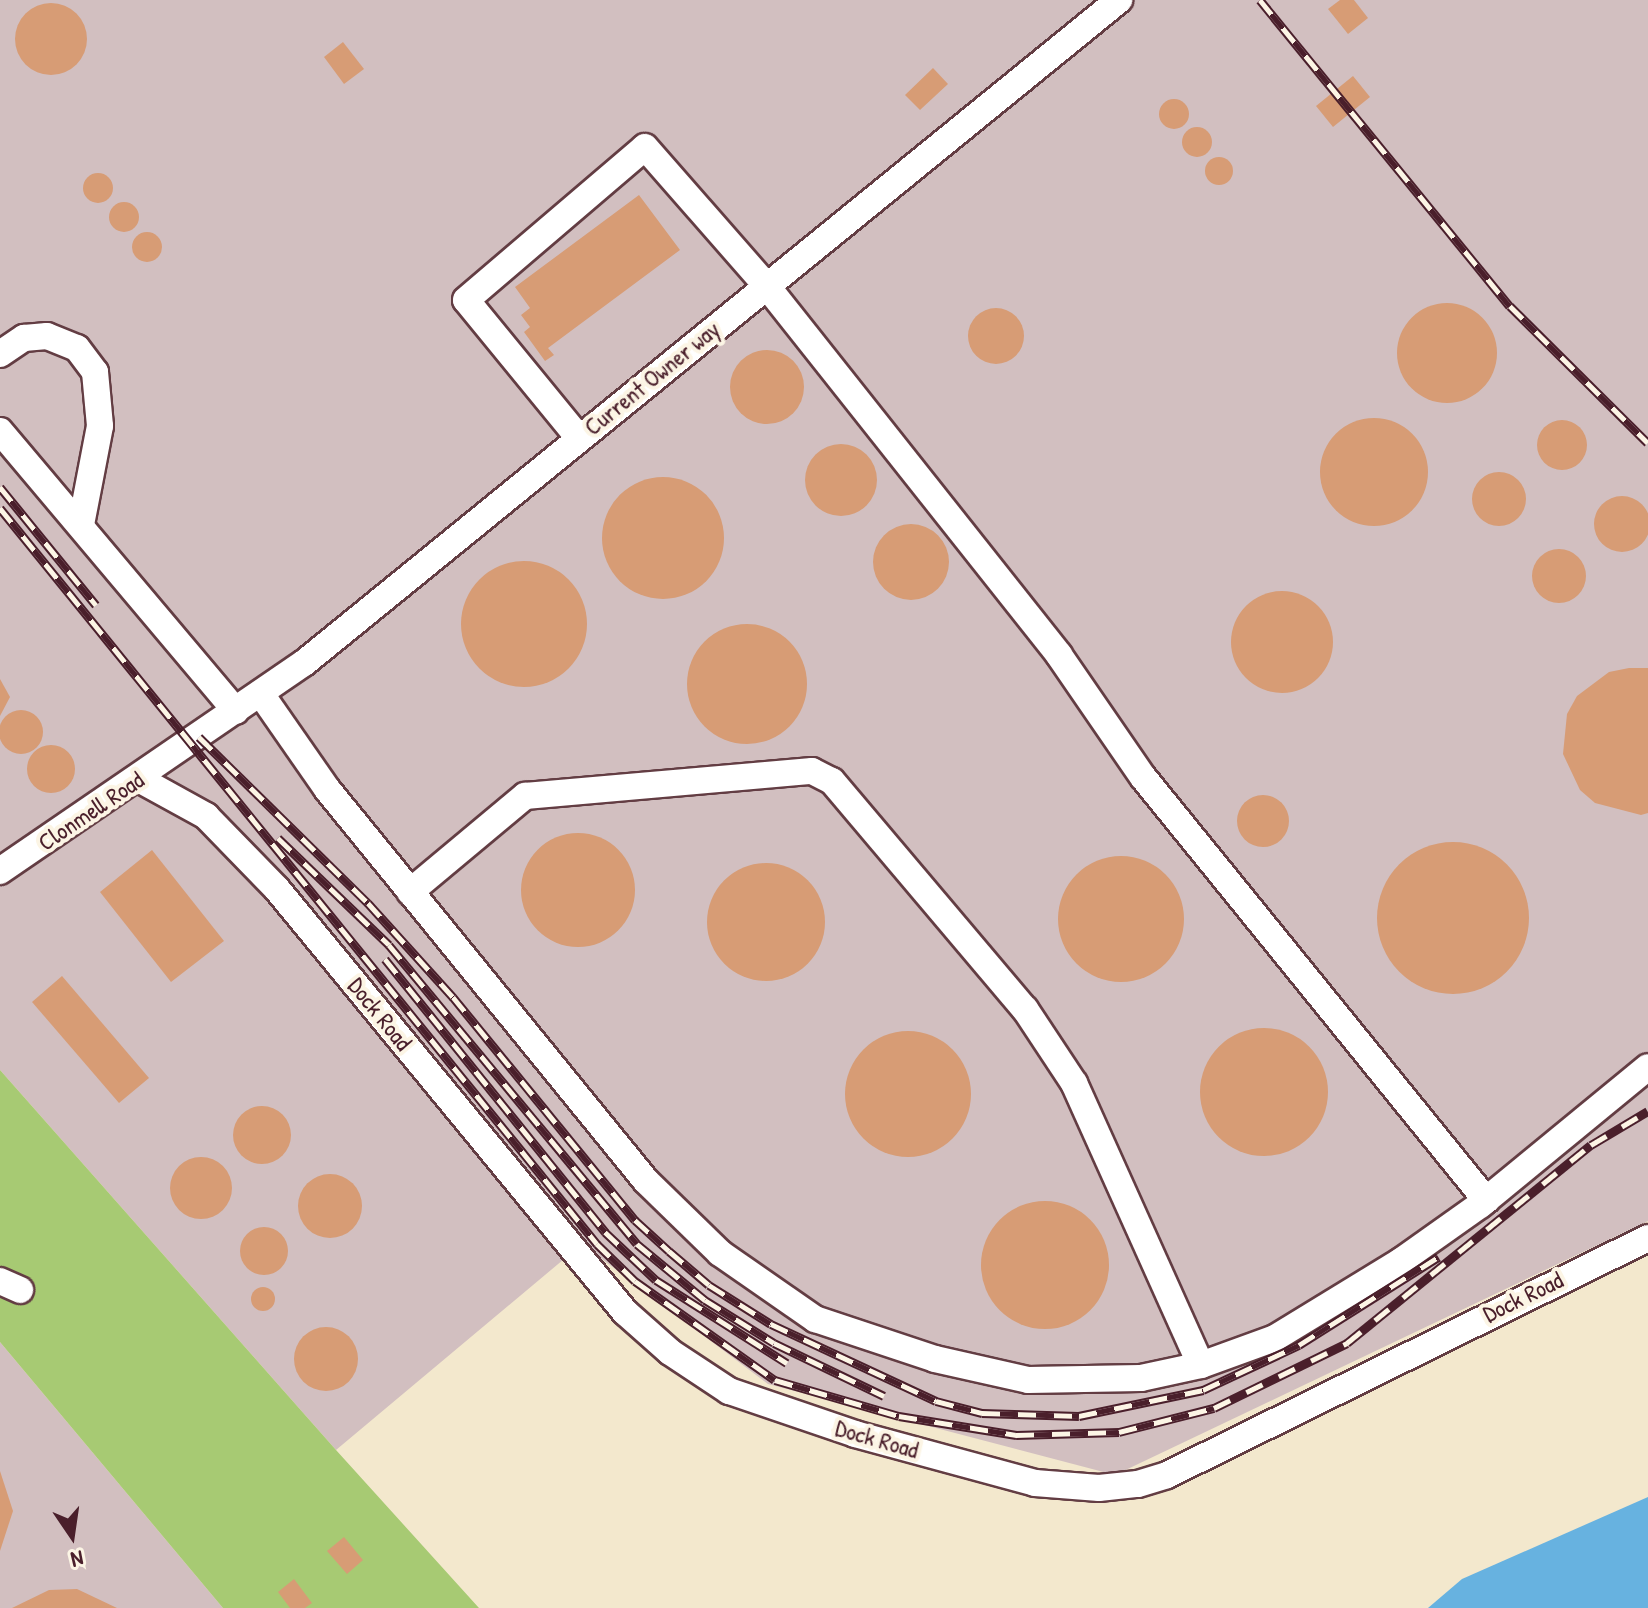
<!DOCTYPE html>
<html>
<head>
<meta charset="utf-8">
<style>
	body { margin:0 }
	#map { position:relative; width:1648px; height:1608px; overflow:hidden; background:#f3e8cd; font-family:"Patrick Hand",sans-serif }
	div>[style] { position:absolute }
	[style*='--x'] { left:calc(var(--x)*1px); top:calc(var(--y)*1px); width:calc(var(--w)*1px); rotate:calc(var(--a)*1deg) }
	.industrial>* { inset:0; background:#d2bfc0 }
	.green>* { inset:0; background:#a7ca73 }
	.water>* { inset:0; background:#67b2e0 }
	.building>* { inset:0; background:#d79c75 }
	.round { border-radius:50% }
	.roads { filter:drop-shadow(2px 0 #633d43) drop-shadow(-2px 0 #633d43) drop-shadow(0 2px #633d43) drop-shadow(0 -2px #633d43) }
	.minor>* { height:26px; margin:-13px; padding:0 13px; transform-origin:13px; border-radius:13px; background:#fff }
	.rail>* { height:9px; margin-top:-4.5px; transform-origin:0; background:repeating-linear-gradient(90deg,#fcf5e5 0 18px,#4a1f2b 0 36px); box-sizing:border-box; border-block:2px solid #4a1f2b }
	span { translate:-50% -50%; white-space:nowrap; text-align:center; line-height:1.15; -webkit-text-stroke:8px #fcf5e5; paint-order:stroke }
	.street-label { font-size:24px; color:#4a1f2b }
	.north { position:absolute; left:32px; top:1496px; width:80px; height:80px; -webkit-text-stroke:6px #fcf5e5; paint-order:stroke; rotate:167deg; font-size:22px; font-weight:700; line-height:32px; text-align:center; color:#4a1f2b }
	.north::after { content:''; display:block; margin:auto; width:28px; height:36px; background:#4a1f2b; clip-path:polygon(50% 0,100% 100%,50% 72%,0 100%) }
</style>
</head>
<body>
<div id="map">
	<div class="industrial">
		<i style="clip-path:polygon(0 0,1648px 0,1648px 1221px,1115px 1475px,768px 1384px,582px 1244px,336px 1450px,0 1070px)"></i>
		<i style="clip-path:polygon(0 1342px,223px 1608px,0 1608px)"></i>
	</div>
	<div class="green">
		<i style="clip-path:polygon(0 1070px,336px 1450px,479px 1608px,223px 1608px,0 1342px)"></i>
	</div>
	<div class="water">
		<i style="clip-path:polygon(1648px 1497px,1648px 1608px,1428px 1608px,1462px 1579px)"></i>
	</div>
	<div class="building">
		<i style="clip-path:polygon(1340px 0,1354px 0,1368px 18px,1348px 34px,1328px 9px)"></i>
		<i class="round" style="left:15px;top:3px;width:72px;height:72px"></i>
		<i style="clip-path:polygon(343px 42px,364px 69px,344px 84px,324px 57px)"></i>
		<i style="clip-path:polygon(933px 68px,948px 84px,920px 110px,905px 95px)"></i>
		<i style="clip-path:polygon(1353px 76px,1370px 97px,1333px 127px,1316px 106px)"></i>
		<i class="round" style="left:1159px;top:99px;width:30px;height:30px"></i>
		<i class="round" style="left:1182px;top:127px;width:30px;height:30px"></i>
		<i class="round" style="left:1205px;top:157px;width:28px;height:28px"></i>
		<i class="round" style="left:83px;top:173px;width:30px;height:30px"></i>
		<i style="clip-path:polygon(639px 195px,680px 250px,548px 348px,554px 355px,545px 361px,524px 332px,530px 327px,521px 315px,530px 308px,515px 287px)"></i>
		<i class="round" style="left:109px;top:202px;width:30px;height:30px"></i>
		<i class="round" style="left:132px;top:232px;width:30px;height:30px"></i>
		<i class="round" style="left:1397px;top:303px;width:100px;height:100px"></i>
		<i class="round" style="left:968px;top:308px;width:56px;height:56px"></i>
		<i class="round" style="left:730px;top:350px;width:74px;height:74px"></i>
		<i class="round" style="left:1320px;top:418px;width:108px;height:108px"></i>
		<i class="round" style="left:1537px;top:420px;width:50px;height:50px"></i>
		<i class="round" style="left:805px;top:444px;width:72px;height:72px"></i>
		<i class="round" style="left:1472px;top:472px;width:54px;height:54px"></i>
		<i class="round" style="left:602px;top:477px;width:122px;height:122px"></i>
		<i class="round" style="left:1594px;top:496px;width:56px;height:56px"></i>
		<i class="round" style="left:873px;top:524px;width:76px;height:76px"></i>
		<i class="round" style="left:1532px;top:549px;width:54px;height:54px"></i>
		<i class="round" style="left:461px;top:561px;width:126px;height:126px"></i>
		<i class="round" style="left:1231px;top:591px;width:102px;height:102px"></i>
		<i class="round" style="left:687px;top:624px;width:120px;height:120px"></i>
		<i style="clip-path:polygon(1629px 668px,1648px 668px,1648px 813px,1641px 815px,1595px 803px,1580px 790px,1563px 754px,1567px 714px,1577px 696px,1609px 672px)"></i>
		<i style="clip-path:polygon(0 679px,10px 697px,0 716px)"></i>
		<i class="round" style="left:-1px;top:710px;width:44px;height:44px"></i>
		<i class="round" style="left:27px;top:745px;width:48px;height:48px"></i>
		<i class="round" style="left:1237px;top:795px;width:52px;height:52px"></i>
		<i class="round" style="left:521px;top:833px;width:114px;height:114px"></i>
		<i class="round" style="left:1377px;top:842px;width:152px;height:152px"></i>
		<i style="clip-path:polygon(152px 850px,224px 941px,171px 982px,100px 892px)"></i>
		<i class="round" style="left:1058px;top:856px;width:126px;height:126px"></i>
		<i class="round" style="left:707px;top:863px;width:118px;height:118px"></i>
		<i style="clip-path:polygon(62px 976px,149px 1078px,119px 1103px,32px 1002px)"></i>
		<i class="round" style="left:1200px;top:1028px;width:128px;height:128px"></i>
		<i class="round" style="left:845px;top:1031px;width:126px;height:126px"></i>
		<i class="round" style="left:233px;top:1106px;width:58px;height:58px"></i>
		<i class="round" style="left:170px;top:1157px;width:62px;height:62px"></i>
		<i class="round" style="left:298px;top:1174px;width:64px;height:64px"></i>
		<i class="round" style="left:981px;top:1201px;width:128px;height:128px"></i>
		<i class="round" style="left:240px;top:1227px;width:48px;height:48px"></i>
		<i class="round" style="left:251px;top:1287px;width:24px;height:24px"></i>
		<i class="round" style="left:294px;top:1327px;width:64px;height:64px"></i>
		<i style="clip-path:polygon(0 1471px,13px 1511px,0 1551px)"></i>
		<i style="clip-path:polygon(344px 1537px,363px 1560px,347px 1574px,327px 1551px)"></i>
		<i style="clip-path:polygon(294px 1579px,312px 1603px,305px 1608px,290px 1608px,278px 1592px)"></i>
		<i style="clip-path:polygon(77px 1589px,117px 1608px,12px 1608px,49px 1590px)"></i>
	</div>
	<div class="roads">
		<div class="minor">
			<i style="--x:0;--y:354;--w:29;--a:-34"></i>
			<i style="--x:24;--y:338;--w:23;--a:-5"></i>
			<i style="--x:47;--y:336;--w:32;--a:22"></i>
			<i style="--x:77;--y:348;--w:30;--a:53"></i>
			<i style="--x:95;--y:372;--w:54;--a:84.7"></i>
			<i style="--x:100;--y:426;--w:101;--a:100.9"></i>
			<i style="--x:0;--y:431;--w:366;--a:49.9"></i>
			<i style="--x:579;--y:438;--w:178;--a:-129.3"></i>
			<i style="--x:466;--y:300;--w:235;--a:-40.5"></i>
			<i style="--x:645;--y:147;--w:184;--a:48.8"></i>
			<i style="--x:766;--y:285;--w:472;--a:51.6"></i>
			<i style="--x:1059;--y:655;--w:148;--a:55.5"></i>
			<i style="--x:1143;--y:777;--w:545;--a:50.96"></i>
			<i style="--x:261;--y:694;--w:116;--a:55.2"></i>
			<i style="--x:327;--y:789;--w:505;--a:50.86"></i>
			<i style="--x:646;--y:1181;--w:103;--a:44.2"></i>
			<i style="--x:720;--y:1253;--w:116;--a:34.8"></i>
			<i style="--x:815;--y:1319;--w:126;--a:18.4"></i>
			<i style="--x:935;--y:1359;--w:95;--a:12.7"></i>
			<i style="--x:1028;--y:1380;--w:113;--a:-1"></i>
			<i style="--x:1141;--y:1378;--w:61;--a:-12.2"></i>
			<i style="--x:1201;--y:1365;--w:79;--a:-20"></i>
			<i style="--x:1275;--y:1338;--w:148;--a:-31.4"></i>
			<i style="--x:1401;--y:1261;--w:97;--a:-35.3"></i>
			<i style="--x:1480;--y:1205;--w:217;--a:-39.4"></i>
			<i style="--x:139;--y:779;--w:77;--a:28.9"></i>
			<i style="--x:206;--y:816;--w:102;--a:45.8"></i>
			<i style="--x:277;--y:889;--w:548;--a:50.56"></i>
			<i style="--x:625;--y:1312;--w:60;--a:41.6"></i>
			<i style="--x:670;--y:1352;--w:71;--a:33.5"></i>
			<i style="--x:729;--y:1391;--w:133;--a:18.8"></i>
			<i style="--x:855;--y:1434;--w:187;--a:15.2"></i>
			<i style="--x:1035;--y:1483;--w:64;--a:4.5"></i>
			<i style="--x:1099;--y:1488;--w:39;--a:-6"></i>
			<i style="--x:1138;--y:1484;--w:30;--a:-17"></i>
			<i style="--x:1167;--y:1475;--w:536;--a:-26.23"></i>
			<i style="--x:0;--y:871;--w:368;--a:-34.4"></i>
			<i style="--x:304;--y:663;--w:1051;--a:-39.13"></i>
			<i style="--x:410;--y:892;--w:150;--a:-39.9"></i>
			<i style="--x:525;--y:796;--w:288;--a:-5"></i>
			<i style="--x:812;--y:771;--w:22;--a:27"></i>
			<i style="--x:832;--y:781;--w:299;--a:49.8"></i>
			<i style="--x:1025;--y:1009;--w:89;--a:56.5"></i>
			<i style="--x:1074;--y:1083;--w:309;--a:65.8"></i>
			<i style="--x:0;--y:1281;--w:22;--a:24"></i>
		</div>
	</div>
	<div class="rail">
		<i style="--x:1260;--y:0;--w:395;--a:50.8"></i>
		<i style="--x:1510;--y:306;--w:194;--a:44.8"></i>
		<i style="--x:0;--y:487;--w:152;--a:50.9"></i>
		<i style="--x:0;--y:508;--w:948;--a:50.95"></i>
		<i style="--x:597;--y:1244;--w:53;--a:44.2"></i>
		<i style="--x:635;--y:1281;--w:171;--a:35.3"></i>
		<i style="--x:775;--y:1380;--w:129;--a:16.2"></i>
		<i style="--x:899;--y:1416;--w:119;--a:9.2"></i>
		<i style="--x:1016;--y:1435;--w:103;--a:-1.7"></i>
		<i style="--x:1119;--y:1432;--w:98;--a:-14.2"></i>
		<i style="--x:1214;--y:1408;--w:148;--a:-26"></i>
		<i style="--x:1347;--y:1343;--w:314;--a:-39.1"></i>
		<i style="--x:1591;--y:1145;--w:66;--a:-30.8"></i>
		<i style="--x:199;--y:737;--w:237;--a:44.5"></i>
		<i style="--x:368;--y:903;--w:127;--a:47.9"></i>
		<i style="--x:453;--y:997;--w:288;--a:50.8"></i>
		<i style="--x:635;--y:1220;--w:46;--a:42.4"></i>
		<i style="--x:669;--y:1251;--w:52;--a:40.4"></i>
		<i style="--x:709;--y:1285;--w:73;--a:32.2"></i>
		<i style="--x:771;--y:1324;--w:182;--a:25"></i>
		<i style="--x:936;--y:1401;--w:48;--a:14.6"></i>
		<i style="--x:982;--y:1413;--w:97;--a:1.8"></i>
		<i style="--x:1079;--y:1416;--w:127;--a:-11.8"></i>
		<i style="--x:1203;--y:1390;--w:106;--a:-25.1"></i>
		<i style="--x:1299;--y:1345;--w:165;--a:-32.3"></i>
		<i style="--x:278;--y:838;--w:154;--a:43.9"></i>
		<i style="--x:389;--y:945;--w:388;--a:50.3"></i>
		<i style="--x:637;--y:1244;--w:88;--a:39.5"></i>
		<i style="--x:705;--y:1300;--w:81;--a:31.9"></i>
		<i style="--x:774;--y:1343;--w:122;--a:25.7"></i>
		<i style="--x:385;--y:959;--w:351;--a:51.1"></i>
		<i style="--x:605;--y:1232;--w:70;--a:43.3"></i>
		<i style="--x:656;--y:1280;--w:155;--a:32.4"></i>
	</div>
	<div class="street-label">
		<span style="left:652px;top:378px;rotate:-39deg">Current Owner way</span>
		<span style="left:91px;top:811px;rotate:-34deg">Clonmell Road</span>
		<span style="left:380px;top:1014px;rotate:51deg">Dock Road</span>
		<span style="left:1523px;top:1297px;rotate:-26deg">Dock Road</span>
		<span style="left:877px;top:1439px;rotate:16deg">Dock Road</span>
	</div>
	<div class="north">N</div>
</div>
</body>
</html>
